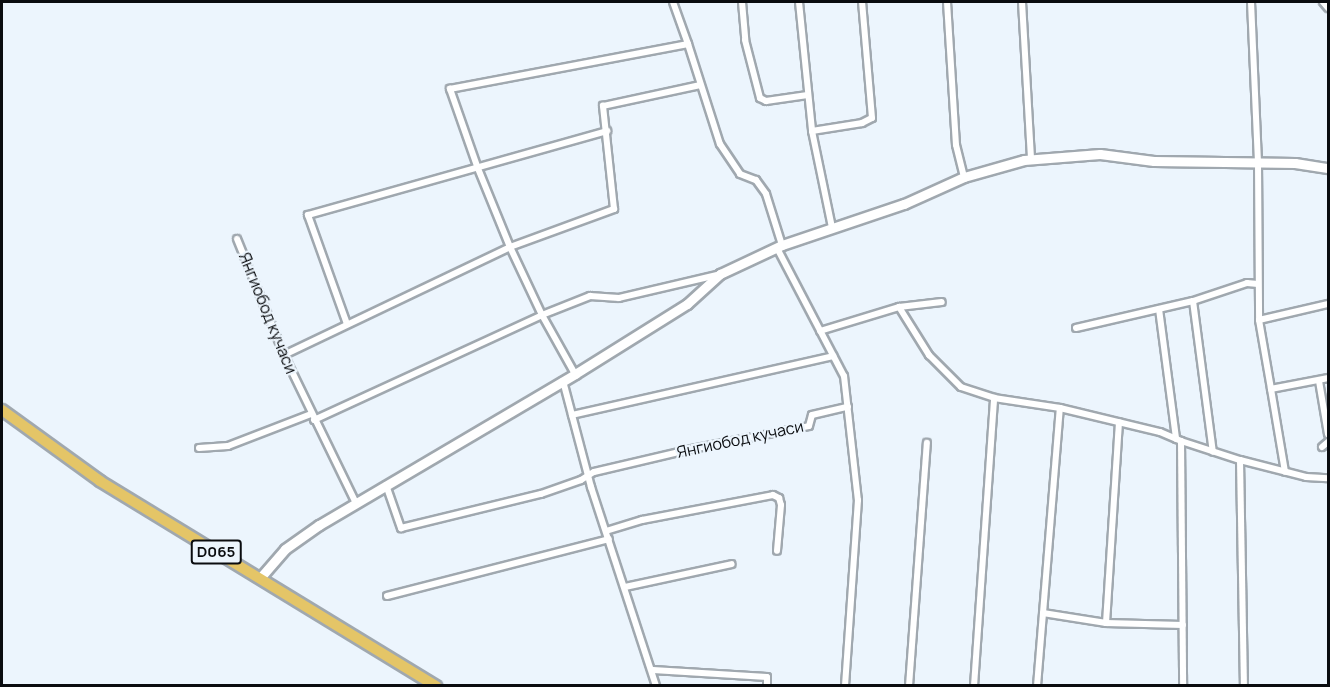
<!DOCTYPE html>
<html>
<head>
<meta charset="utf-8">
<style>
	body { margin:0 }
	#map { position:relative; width:1330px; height:687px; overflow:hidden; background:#ecf5fd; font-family:Manrope,sans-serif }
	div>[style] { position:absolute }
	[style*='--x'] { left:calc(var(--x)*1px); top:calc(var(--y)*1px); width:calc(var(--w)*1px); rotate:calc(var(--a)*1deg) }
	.roads { filter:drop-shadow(2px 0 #a0a8af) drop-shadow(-2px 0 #a0a8af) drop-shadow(0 2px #a0a8af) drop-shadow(0 -2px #a0a8af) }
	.street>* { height:6px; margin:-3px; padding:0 3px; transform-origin:3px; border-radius:3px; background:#fff }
	.secondary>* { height:9px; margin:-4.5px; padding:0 4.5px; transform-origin:4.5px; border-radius:4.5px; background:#fff }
	.primary>* { height:10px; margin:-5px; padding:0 5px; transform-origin:5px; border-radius:5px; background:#e4c567 }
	span { translate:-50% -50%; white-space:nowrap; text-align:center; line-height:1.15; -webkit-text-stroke:4.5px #ecf5fd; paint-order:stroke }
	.shield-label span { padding:2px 4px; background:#ecf5fd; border:2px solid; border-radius:4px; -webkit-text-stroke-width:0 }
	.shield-label { font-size:15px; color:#0a0c0f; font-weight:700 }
	.street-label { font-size:16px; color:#0a0c0f }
	.frame { position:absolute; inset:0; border:3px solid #0a0c0f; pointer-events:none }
</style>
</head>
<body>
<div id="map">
	<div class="roads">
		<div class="street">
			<i style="--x:673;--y:2;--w:45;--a:70.3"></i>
			<i style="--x:742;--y:2;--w:38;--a:85"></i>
			<i style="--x:745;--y:40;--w:60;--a:75.5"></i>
			<i style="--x:760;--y:98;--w:7;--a:27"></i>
			<i style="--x:766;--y:101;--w:42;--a:-8.1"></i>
			<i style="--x:799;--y:2;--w:130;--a:84.2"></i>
			<i style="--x:812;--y:131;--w:99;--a:78.3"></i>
			<i style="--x:947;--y:2;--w:143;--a:86.4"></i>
			<i style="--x:956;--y:145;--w:33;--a:76"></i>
			<i style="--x:1022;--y:2;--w:157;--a:86.7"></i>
			<i style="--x:1251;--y:2;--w:161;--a:87.5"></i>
			<i style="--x:1258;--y:163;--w:157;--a:89.6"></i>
			<i style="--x:1259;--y:320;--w:70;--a:80.1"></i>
			<i style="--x:1271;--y:389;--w:58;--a:-10.9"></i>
			<i style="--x:1323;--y:2;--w:8;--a:50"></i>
			<i style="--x:812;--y:131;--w:51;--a:-9.1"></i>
			<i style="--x:862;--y:123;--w:11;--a:-27"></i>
			<i style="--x:872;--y:118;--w:116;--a:-94.9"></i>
			<i style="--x:237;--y:239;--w:125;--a:67.9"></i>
			<i style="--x:284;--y:355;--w:165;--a:64.1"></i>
			<i style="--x:777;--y:248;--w:144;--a:62.4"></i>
			<i style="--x:844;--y:376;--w:125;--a:83.6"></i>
			<i style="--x:858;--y:500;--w:186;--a:94"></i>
			<i style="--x:1193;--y:301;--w:152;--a:82.5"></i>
			<i style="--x:899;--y:307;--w:43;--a:-6.6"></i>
			<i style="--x:1159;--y:309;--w:131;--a:82.5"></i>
			<i style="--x:1259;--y:320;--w:71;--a:-13.1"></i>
			<i style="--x:347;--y:324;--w:116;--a:-109.7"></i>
			<i style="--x:308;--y:215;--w:311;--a:-15.7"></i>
			<i style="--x:1076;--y:328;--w:120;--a:-13"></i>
			<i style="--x:1193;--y:301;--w:57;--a:-18.4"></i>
			<i style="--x:1247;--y:283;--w:11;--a:5"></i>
			<i style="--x:820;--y:331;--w:83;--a:-16.9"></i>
			<i style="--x:899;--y:307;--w:57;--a:58"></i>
			<i style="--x:929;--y:355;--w:45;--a:45"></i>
			<i style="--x:961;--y:387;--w:35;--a:18"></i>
			<i style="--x:994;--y:398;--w:67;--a:8.6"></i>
			<i style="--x:1060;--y:408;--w:103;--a:13.5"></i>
			<i style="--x:1160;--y:432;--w:23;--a:23"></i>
			<i style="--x:1181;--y:441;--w:62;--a:17.9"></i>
			<i style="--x:1240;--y:460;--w:68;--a:14.4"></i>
			<i style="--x:1306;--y:477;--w:22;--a:3"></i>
			<i style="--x:284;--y:355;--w:250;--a:-25.5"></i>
			<i style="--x:510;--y:247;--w:111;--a:-20.1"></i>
			<i style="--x:614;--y:209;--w:104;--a:-96.1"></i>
			<i style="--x:603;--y:106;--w:99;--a:-12.2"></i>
			<i style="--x:575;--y:374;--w:68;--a:-119.2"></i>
			<i style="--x:542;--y:315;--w:75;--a:-115.2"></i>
			<i style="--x:510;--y:247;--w:87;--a:-112.2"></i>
			<i style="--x:477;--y:166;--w:82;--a:-109.3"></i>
			<i style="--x:450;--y:89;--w:242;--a:-10.7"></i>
			<i style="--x:688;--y:44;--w:105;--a:72.3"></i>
			<i style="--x:720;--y:144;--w:36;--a:56"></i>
			<i style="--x:740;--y:174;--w:17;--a:21"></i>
			<i style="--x:756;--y:180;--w:17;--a:54"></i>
			<i style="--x:766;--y:194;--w:53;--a:72.6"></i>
			<i style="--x:563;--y:381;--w:110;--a:75.2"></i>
			<i style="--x:591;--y:487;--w:209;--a:71.9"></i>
			<i style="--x:1319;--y:381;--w:54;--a:80.4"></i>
			<i style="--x:1271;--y:389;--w:84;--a:80.4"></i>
			<i style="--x:572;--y:415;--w:268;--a:-12.7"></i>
			<i style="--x:314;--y:420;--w:251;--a:-24.7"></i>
			<i style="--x:542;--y:315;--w:52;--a:-21.6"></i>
			<i style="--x:590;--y:296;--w:29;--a:4"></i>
			<i style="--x:619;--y:298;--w:101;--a:-13.2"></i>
			<i style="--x:1181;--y:441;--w:245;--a:89.5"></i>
			<i style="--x:1322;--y:447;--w:8;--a:-40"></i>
			<i style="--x:199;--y:448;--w:29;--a:-4"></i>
			<i style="--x:228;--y:446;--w:89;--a:-21.1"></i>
			<i style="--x:1240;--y:460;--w:226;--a:89"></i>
			<i style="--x:386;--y:485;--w:46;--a:70.8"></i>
			<i style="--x:401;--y:528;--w:144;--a:-13.7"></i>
			<i style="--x:541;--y:494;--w:42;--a:-19.3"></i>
			<i style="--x:581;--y:480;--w:15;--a:-32"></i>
			<i style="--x:594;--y:472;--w:101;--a:-13.2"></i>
			<i style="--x:692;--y:449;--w:119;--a:-11.1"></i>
			<i style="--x:809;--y:426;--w:11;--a:-75"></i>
			<i style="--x:812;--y:415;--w:37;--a:-13"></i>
			<i style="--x:606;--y:531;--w:38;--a:-17"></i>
			<i style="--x:642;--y:520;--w:133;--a:-10.8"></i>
			<i style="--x:773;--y:495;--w:7;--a:27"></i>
			<i style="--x:779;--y:498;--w:7;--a:74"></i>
			<i style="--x:781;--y:505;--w:46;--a:95"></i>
			<i style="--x:625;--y:587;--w:109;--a:-12.1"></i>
			<i style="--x:387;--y:596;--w:229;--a:-14.4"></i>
			<i style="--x:1043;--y:613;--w:64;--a:9"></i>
			<i style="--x:1106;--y:623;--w:77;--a:1.5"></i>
			<i style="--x:1106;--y:623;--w:201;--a:-86.3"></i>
			<i style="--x:653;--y:670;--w:114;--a:3.5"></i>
			<i style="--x:767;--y:677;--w:9;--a:90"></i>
			<i style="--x:909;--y:686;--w:244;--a:-85.8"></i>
			<i style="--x:974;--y:686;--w:289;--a:-86"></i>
			<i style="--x:1037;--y:686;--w:279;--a:-85.3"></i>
		</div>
		<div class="secondary">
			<i style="--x:260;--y:578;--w:38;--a:-49"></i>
			<i style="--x:285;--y:549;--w:42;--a:-35.2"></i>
			<i style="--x:319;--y:525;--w:297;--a:-30.5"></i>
			<i style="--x:575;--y:374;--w:132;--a:-32"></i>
			<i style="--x:687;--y:304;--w:45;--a:-42.3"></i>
			<i style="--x:720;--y:274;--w:68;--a:-25.1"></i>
			<i style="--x:782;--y:245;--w:129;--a:-18.6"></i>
			<i style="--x:904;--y:204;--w:66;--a:-24.2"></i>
			<i style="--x:964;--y:177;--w:62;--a:-15.8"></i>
			<i style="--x:1024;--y:160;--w:76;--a:-4.5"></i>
			<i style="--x:1100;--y:154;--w:54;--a:7.4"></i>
			<i style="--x:1154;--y:161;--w:141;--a:0.8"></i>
			<i style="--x:1295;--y:163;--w:33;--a:9"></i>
		</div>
		<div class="primary">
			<i style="--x:2;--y:410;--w:121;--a:35.9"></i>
			<i style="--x:100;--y:481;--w:394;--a:31.4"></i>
		</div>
	</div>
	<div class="shield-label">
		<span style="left:216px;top:552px">D065</span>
	</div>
	<div class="street-label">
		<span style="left:268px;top:313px;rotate:68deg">Янгиобод кучаси</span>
		<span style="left:740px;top:439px;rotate:-12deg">Янгиобод кучаси</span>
	</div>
	<div class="frame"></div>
</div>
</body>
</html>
